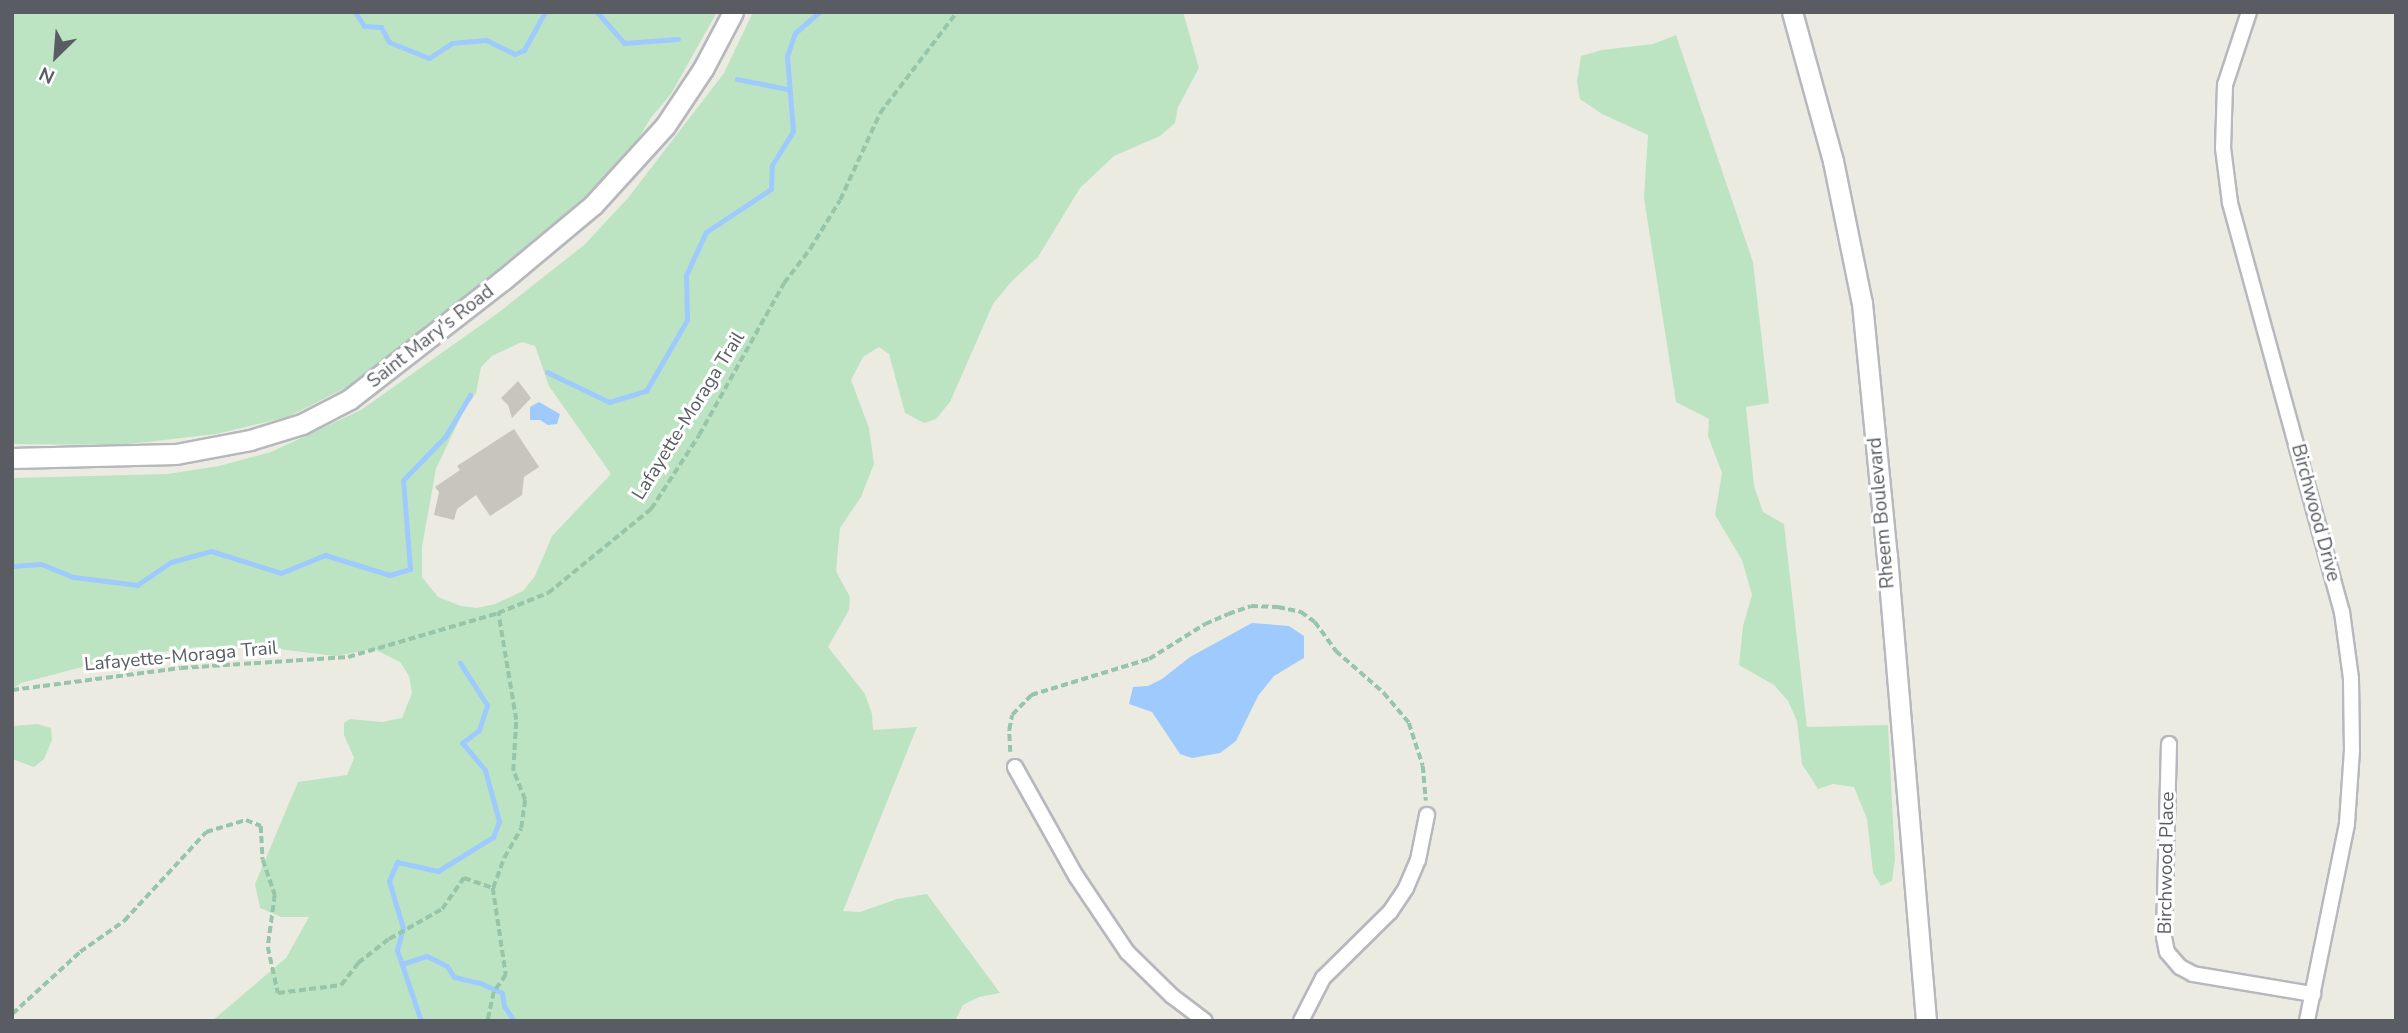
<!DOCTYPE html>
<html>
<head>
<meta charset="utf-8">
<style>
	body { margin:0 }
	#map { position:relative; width:2408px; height:1033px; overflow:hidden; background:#ecebe1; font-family:"Nunito Sans",sans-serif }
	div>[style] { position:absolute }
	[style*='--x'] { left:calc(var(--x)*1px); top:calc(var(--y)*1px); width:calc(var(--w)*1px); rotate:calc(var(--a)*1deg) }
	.green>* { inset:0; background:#bde4c2 }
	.water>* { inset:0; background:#9fcafe }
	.stream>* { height:5px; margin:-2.5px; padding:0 2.5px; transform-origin:2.5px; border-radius:2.5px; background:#9fcafe }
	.building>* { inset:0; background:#c7c5be }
	.path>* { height:3.5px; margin-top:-1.75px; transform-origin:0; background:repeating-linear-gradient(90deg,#96c5a9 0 7px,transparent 0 10.5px) }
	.roads { filter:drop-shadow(2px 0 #b6b8be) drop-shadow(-2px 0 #b6b8be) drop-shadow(0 2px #b6b8be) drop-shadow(0 -2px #b6b8be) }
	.street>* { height:14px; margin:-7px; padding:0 7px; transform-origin:7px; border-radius:7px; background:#fff }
	.secondary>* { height:19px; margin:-9.5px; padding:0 9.5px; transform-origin:9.5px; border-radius:9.5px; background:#fff }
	span { translate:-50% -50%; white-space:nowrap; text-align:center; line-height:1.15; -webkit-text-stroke:6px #fff; paint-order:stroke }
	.street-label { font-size:19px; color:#595c62 }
	.frame { position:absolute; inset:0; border:14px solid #595c62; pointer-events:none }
	.north { position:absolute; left:21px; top:21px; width:70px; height:70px; -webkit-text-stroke:5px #fff; paint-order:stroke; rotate:205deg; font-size:19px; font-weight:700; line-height:28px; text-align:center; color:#595c62 }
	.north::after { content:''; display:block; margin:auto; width:24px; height:32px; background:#595c62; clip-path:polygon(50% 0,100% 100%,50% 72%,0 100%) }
</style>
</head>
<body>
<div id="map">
	<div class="green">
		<i style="clip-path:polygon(12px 12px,717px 12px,671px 94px,650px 119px,629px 155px,570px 212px,387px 360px,351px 385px,288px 417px,216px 434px,121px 445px,12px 444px)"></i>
		<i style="clip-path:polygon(evenodd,753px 12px,1183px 12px,1199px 68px,1178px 107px,1175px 123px,1160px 136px,1114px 156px,1080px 188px,1038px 257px,1011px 282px,993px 304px,950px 402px,936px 419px,924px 423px,905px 413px,889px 354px,879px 347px,863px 357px,851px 380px,869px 428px,874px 464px,861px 497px,840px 528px,836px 571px,850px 597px,849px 610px,828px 647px,865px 694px,872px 714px,873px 730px,917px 727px,843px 911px,860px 912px,897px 899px,927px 894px,1000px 993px,979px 997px,963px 1005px,955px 1021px,212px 1021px,286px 958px,309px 917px,281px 917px,260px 908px,255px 884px,298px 782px,347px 775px,354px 758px,344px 735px,344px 723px,350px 719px,382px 722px,402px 718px,412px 693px,409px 676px,400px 662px,374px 649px,335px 656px,254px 646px,197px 647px,113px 659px,21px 683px,12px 689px,12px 478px,167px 474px,219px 466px,271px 452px,361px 410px,498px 313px,584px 245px,628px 198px,724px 73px,753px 12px,522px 342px,535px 346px,549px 386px,611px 474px,552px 536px,535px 576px,523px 591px,495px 604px,477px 608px,461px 606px,438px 597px,422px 577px,422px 547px,436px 469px,462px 414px,476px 393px,481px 367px,492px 356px,522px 342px)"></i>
		<i style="clip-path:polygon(1676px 35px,1753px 262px,1769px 403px,1746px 407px,1754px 486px,1763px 512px,1784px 524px,1807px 727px,1888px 725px,1895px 859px,1892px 881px,1881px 886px,1873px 873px,1867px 819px,1854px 787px,1833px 784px,1818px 789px,1802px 764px,1797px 721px,1788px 701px,1774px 685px,1739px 665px,1743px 626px,1752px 595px,1742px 560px,1715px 515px,1722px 473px,1708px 436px,1709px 419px,1676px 402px,1644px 198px,1648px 135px,1602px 114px,1580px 99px,1577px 82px,1581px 56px,1602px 50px,1653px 44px)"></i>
		<i style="clip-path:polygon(38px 724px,51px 728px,52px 740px,44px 759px,34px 767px,12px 759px,12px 726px)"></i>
	</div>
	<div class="water">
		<i style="clip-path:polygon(539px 402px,560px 414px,557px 424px,548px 425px,540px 420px,530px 420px,530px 407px)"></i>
		<i style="clip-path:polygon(1252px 623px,1289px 626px,1304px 636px,1304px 658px,1274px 676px,1258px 696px,1236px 741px,1220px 753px,1192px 758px,1180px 754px,1152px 712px,1129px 704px,1133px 687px,1148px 686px,1162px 679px,1190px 657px)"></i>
	</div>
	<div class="stream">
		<i style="--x:355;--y:12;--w:17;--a:57"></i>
		<i style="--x:364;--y:26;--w:17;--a:3"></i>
		<i style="--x:381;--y:27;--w:17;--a:62"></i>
		<i style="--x:389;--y:42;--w:43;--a:21.8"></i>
		<i style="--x:429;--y:58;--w:27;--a:-33"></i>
		<i style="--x:452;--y:43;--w:34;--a:-5"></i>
		<i style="--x:486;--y:40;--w:32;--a:26"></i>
		<i style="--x:515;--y:54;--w:10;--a:-24"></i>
		<i style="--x:524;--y:50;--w:43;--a:-61.1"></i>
		<i style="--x:597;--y:12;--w:41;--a:48.9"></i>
		<i style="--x:624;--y:43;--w:54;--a:-4.2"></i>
		<i style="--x:737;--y:79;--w:51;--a:11.3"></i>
		<i style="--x:547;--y:372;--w:69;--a:25.8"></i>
		<i style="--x:609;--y:402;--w:39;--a:-17"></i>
		<i style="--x:646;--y:391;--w:82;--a:-60"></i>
		<i style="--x:687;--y:320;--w:45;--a:-91.3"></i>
		<i style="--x:686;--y:275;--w:47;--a:-65.1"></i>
		<i style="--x:706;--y:232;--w:78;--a:-33.5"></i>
		<i style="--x:771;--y:189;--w:24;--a:-88"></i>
		<i style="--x:772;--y:165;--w:40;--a:-58"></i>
		<i style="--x:793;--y:131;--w:75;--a:-94.6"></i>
		<i style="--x:787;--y:56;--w:24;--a:-71"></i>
		<i style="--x:795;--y:33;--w:32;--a:-41"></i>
		<i style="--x:12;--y:566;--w:29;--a:-4"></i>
		<i style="--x:41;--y:564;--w:35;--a:22"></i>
		<i style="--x:74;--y:577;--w:64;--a:7.2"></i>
		<i style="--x:137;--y:585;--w:41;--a:-34.1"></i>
		<i style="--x:171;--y:562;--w:41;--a:-15.4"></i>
		<i style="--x:211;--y:551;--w:73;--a:17.4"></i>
		<i style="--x:281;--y:573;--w:48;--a:-22.2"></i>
		<i style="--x:325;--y:555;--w:68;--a:17.1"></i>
		<i style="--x:390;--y:575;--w:21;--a:-17"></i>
		<i style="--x:410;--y:569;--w:89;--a:-94.5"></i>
		<i style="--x:403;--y:480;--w:60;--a:-45.7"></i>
		<i style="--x:445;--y:437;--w:49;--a:-59.2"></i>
		<i style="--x:402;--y:964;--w:26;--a:-18"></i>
		<i style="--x:427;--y:956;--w:22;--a:27"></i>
		<i style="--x:447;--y:966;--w:13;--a:58"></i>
		<i style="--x:454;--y:977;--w:27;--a:13"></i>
		<i style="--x:480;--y:983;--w:24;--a:24"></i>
		<i style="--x:502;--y:993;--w:13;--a:81"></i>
		<i style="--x:504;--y:1006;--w:18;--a:56"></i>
		<i style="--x:421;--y:1021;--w:75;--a:-108.7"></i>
		<i style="--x:397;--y:950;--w:23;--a:-75"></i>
		<i style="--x:403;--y:928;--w:49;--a:-106.6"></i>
		<i style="--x:389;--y:881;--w:21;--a:-67"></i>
		<i style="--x:397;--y:862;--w:42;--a:12.4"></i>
		<i style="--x:438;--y:871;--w:65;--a:-31.7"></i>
		<i style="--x:493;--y:837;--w:17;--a:-69"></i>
		<i style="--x:499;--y:821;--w:53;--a:-105.4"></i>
		<i style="--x:485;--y:770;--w:35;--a:-130"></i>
		<i style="--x:462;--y:743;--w:21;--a:-37"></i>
		<i style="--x:479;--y:730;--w:26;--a:-72"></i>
		<i style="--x:487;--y:705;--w:50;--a:-122.7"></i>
	</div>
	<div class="building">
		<i style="clip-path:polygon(518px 381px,531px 398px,512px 418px,508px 405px,501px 398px)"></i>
		<i style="clip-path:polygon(514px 429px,539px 467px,524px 477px,522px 495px,490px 516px,476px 495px,457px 509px,454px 520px,434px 515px,439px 492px,435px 487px,460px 470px,457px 466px)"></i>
	</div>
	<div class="path">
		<i style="--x:12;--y:690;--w:170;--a:-7.4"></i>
		<i style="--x:181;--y:668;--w:167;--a:-3.8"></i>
		<i style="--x:348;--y:657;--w:156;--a:-16.3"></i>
		<i style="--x:498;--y:613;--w:54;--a:-21.8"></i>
		<i style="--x:548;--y:593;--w:133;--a:-39.2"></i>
		<i style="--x:651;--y:509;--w:88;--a:-57"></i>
		<i style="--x:699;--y:435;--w:174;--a:-60.8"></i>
		<i style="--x:784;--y:283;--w:43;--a:-52.6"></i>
		<i style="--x:810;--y:249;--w:57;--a:-58.5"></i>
		<i style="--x:840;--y:200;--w:96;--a:-65.3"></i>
		<i style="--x:880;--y:113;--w:127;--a:-52.7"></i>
		<i style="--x:1010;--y:752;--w:22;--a:-93"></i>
		<i style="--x:1009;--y:730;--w:15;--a:-79"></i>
		<i style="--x:1012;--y:715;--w:28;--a:-46"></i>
		<i style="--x:1031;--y:695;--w:123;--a:-17"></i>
		<i style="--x:1149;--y:659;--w:66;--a:-32"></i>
		<i style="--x:1205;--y:624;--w:25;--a:-23"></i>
		<i style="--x:1228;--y:614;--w:24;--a:-19"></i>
		<i style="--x:1251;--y:606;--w:27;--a:2"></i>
		<i style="--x:1278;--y:607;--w:24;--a:12"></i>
		<i style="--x:1301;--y:612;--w:17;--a:36"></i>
		<i style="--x:1315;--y:622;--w:36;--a:54"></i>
		<i style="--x:1336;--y:651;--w:64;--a:41.2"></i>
		<i style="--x:1384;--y:693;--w:39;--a:50"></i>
		<i style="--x:1409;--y:723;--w:45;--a:72"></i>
		<i style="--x:1423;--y:766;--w:35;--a:85"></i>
		<i style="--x:493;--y:888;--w:32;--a:-70"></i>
		<i style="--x:504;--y:858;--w:34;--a:-60"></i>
		<i style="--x:521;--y:828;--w:28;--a:-82"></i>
		<i style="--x:525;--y:800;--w:31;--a:-112"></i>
		<i style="--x:513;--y:771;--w:51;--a:-86.6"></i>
		<i style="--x:516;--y:720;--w:109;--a:-99.5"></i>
		<i style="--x:12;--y:1014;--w:92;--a:-42.4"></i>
		<i style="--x:80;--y:952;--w:54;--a:-35.2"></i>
		<i style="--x:124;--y:921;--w:121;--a:-47.3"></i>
		<i style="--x:206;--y:832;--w:42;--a:-16.7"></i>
		<i style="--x:246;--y:820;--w:16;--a:22"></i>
		<i style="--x:261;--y:826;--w:34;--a:87"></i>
		<i style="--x:263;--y:860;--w:37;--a:71"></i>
		<i style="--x:275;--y:895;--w:52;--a:97.7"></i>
		<i style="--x:268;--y:947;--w:47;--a:77.7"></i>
		<i style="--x:278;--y:993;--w:64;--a:-7.2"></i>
		<i style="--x:341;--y:985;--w:28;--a:-52"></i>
		<i style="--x:358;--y:963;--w:39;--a:-38"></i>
		<i style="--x:389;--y:939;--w:61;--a:-29.5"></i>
		<i style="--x:442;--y:909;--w:38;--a:-55"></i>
		<i style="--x:464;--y:878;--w:31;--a:19"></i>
		<i style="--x:493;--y:888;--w:88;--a:81.5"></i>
		<i style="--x:506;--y:975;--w:21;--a:125"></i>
		<i style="--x:494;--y:992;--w:30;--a:102"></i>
	</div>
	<div class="roads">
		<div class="street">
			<i style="--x:2249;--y:12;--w:77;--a:108.2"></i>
			<i style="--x:2225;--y:85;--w:63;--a:91.8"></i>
			<i style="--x:2223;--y:148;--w:55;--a:82.7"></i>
			<i style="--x:2230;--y:203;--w:424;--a:74.7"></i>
			<i style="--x:2342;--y:612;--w:68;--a:82.3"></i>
			<i style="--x:2351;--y:679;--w:71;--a:89.2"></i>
			<i style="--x:2352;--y:750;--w:74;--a:93.9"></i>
			<i style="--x:2347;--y:824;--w:201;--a:101.5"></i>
			<i style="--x:2169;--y:744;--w:193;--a:91.5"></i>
			<i style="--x:2164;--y:937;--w:15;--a:79"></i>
			<i style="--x:2167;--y:952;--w:20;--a:49"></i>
			<i style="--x:2180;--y:967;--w:15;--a:28"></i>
			<i style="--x:2193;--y:974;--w:122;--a:9.5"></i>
			<i style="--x:1015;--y:767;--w:125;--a:60.8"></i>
			<i style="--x:1076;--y:876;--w:92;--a:56.1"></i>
			<i style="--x:1127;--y:952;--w:63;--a:44.4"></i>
			<i style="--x:1172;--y:996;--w:41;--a:37.1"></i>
			<i style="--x:1301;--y:1021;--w:48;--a:-62.9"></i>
			<i style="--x:1323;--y:978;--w:94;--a:-44.6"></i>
			<i style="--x:1390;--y:912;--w:29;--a:-56"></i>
			<i style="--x:1406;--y:888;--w:30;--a:-67"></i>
			<i style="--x:1418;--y:860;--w:46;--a:-78.7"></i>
		</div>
		<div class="secondary">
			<i style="--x:1792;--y:12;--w:155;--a:74.6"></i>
			<i style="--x:1833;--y:161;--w:145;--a:78.5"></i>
			<i style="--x:1862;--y:303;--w:254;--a:84.4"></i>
			<i style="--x:1887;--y:556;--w:467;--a:85.2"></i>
			<i style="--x:12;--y:458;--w:164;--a:-1.4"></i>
			<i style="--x:176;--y:454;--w:75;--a:-10.7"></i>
			<i style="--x:250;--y:440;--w:54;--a:-17.1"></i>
			<i style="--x:302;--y:424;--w:54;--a:-27.5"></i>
			<i style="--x:350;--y:399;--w:194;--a:-37.9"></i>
			<i style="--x:503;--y:280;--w:117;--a:-39.8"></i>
			<i style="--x:593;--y:205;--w:107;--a:-47.7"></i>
			<i style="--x:665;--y:126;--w:69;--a:-56.3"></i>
			<i style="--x:703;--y:69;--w:64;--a:-62.2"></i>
		</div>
	</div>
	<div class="street-label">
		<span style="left:431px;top:337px;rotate:-38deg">Saint Mary's Road</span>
		<span style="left:689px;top:416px;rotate:-58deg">Lafayette-Moraga Trail</span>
		<span style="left:1882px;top:513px;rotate:-95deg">Rheem Boulevard</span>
		<span style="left:2315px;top:513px;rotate:75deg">Birchwood Drive</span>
		<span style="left:181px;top:657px;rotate:-5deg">Lafayette-Moraga Trail</span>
		<span style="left:2167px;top:863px;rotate:-89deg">Birchwood Place</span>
	</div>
	<div class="frame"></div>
	<div class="north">N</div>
</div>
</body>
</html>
